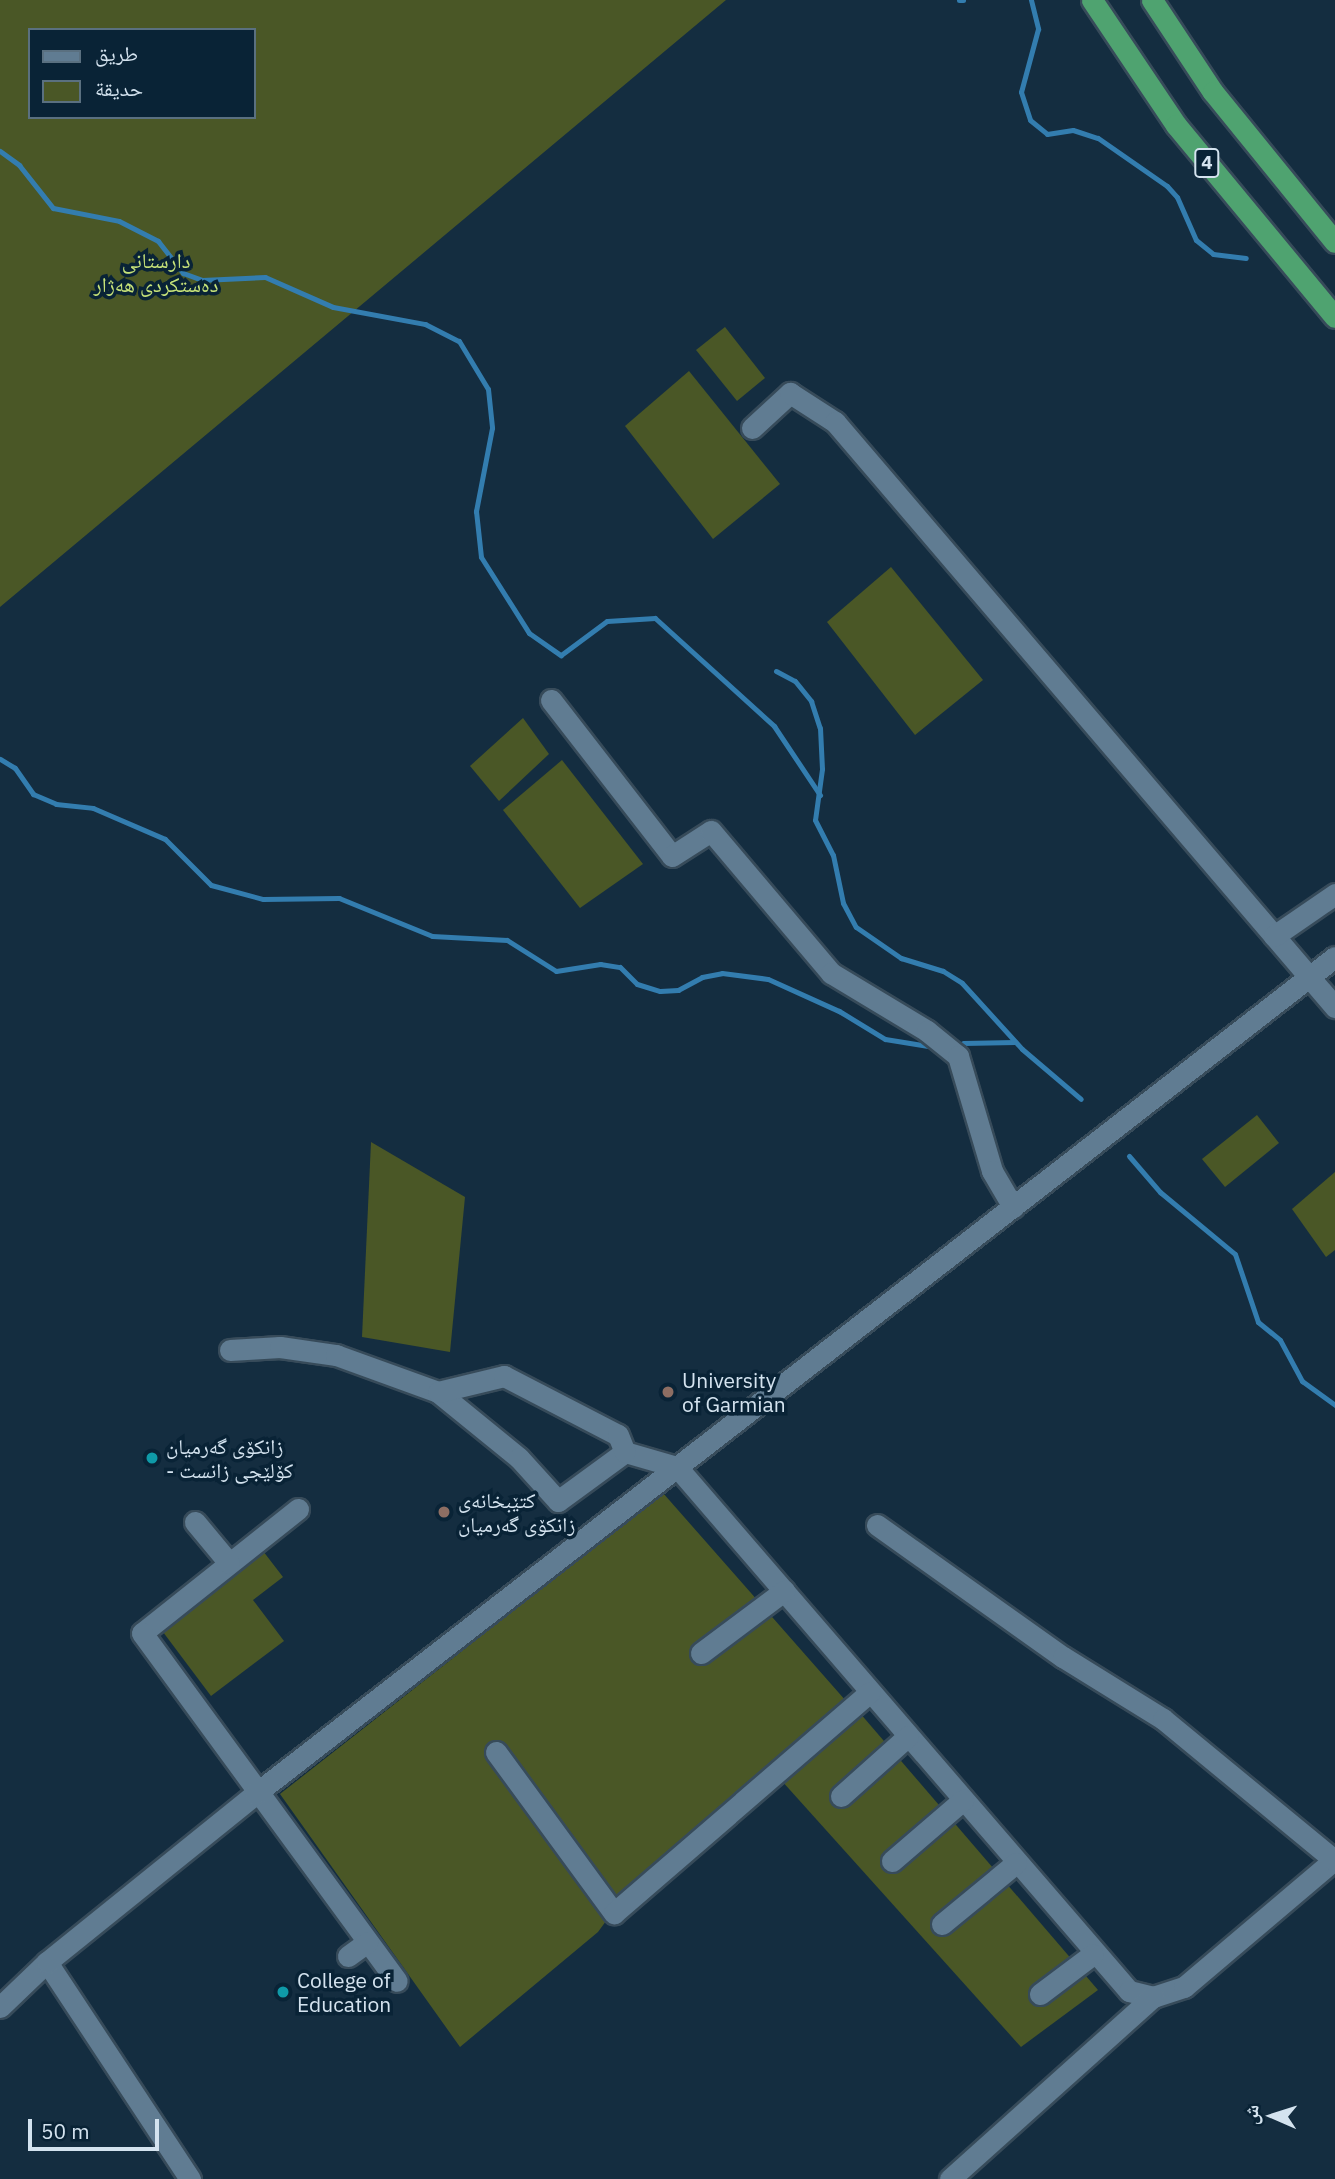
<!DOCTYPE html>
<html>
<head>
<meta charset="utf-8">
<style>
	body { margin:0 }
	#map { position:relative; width:1335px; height:2179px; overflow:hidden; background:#142d40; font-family:"IBM Plex Sans","Noto Naskh Arabic",sans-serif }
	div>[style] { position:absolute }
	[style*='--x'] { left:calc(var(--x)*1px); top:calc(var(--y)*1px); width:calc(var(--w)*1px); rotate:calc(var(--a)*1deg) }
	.green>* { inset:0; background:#4a5726 }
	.stream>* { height:5px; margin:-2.5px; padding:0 2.5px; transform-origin:2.5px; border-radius:2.5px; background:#337daf }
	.roads { filter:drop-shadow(2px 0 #374b5a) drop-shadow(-2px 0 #374b5a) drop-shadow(0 2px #374b5a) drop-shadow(0 -2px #374b5a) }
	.minor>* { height:21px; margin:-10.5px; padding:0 10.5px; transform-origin:10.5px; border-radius:10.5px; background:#607c92 }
	.highway>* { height:21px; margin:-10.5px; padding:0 10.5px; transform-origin:10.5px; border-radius:10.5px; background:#4fa370 }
	.dots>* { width:19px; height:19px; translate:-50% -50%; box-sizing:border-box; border:4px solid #092336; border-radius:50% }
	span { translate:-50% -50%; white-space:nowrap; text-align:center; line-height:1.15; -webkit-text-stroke:7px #092336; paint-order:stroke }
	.shield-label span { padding:2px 5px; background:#092336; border:2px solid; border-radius:5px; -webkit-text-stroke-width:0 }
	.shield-label { font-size:19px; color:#d4e3ef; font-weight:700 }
	.park-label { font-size:21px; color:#c7e379 }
	.poi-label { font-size:21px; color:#d4e3ef }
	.left { translate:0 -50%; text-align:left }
	.legend { position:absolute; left:28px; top:28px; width:228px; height:91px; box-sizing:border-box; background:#092336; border:2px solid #5a7080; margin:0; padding:9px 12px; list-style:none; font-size:21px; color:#d4e3ef }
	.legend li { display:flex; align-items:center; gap:14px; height:35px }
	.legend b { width:35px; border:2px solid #5a7080 }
	.north { position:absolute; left:1237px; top:2081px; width:70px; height:70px; -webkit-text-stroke:5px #092336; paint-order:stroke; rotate:273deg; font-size:19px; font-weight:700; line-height:28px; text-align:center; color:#d4e3ef }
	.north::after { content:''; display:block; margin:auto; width:24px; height:32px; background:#d4e3ef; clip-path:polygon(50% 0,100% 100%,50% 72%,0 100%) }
	.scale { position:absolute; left:28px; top:2119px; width:131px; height:32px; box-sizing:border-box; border:4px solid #d4e3ef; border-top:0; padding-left:9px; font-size:21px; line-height:24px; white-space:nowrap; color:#d4e3ef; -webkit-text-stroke:5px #092336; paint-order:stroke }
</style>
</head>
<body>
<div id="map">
	<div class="green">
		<i style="clip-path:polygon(evenodd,0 0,726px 0,0 607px,0 0,30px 30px,254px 30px,254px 117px,30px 117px,30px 30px)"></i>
		<i style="clip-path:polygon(725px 327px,765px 378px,737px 401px,696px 350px)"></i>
		<i style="clip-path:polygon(689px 371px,780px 484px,713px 539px,625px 426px)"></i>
		<i style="clip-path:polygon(891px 567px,983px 680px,915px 735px,827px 622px)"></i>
		<i style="clip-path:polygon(523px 718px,549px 754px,499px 801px,470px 766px)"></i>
		<i style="clip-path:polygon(562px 760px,643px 864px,580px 908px,503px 810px)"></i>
		<i style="clip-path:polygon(1257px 1115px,1279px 1143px,1225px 1187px,1202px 1159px)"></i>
		<i style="clip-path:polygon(371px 1142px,465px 1197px,450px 1352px,362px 1337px)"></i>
		<i style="clip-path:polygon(1335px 1172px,1335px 1250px,1326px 1257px,1292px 1209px)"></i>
		<i style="clip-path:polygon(663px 1493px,846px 1701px,625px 1895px,598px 1932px,460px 2047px,280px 1794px)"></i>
		<i style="clip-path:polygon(263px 1551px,283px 1577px,253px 1600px,284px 1641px,211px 1696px,160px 1628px)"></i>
		<i style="clip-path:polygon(859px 1712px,1098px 1990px,1021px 2047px,781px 1780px)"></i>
	</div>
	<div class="stream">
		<i style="--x:959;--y:0;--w:4;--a:0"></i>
		<i style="--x:1031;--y:0;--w:30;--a:76"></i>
		<i style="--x:1038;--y:29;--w:65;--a:105.1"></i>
		<i style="--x:1021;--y:92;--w:29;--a:72"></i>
		<i style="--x:1030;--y:120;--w:22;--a:39"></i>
		<i style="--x:1047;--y:134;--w:26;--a:-9"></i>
		<i style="--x:1073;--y:130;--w:26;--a:18"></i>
		<i style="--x:1098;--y:138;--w:84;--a:34.8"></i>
		<i style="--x:1167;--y:186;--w:15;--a:48"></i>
		<i style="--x:1177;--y:197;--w:47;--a:66.2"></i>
		<i style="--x:1196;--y:240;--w:22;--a:39"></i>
		<i style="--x:1213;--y:254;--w:33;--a:7"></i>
		<i style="--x:0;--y:151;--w:24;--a:36"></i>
		<i style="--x:19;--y:165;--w:55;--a:51.7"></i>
		<i style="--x:53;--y:208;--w:67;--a:11.1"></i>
		<i style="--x:119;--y:221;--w:44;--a:27.1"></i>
		<i style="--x:158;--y:241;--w:41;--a:52"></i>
		<i style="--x:183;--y:273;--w:20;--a:20"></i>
		<i style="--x:202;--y:280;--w:63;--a:-2.7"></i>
		<i style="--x:265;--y:277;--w:74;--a:23.8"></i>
		<i style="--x:333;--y:307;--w:94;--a:10.5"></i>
		<i style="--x:425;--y:324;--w:38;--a:27"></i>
		<i style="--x:459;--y:341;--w:56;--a:58.9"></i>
		<i style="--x:488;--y:389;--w:39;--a:84"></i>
		<i style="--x:492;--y:428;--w:85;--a:100.9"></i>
		<i style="--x:476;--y:511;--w:46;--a:83.8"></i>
		<i style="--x:481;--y:557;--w:90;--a:57.7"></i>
		<i style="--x:529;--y:633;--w:39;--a:35"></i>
		<i style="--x:561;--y:655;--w:57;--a:-36.5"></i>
		<i style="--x:607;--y:621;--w:48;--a:-3.6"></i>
		<i style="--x:655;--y:618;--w:161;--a:42.2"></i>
		<i style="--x:774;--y:726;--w:83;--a:56.3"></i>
		<i style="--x:776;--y:671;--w:21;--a:28"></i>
		<i style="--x:795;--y:681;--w:26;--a:51"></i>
		<i style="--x:811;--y:701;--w:28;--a:72"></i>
		<i style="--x:820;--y:728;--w:41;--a:87.2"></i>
		<i style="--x:822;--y:769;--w:51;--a:97.8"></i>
		<i style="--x:815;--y:820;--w:39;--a:63"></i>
		<i style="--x:833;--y:855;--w:49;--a:78.2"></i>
		<i style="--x:843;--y:903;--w:27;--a:62"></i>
		<i style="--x:856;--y:927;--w:55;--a:34.6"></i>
		<i style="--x:901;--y:958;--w:44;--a:17.2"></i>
		<i style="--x:943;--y:971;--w:22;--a:32"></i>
		<i style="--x:962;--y:983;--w:89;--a:47.7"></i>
		<i style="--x:1022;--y:1049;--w:77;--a:40.3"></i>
		<i style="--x:0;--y:759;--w:17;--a:31"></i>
		<i style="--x:15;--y:768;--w:32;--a:55"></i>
		<i style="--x:33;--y:794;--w:25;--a:23"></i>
		<i style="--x:56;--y:804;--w:37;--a:6"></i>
		<i style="--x:93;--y:808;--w:78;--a:23.3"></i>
		<i style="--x:165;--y:839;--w:65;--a:45"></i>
		<i style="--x:211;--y:885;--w:54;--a:15.1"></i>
		<i style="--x:263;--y:899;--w:76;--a:-0.8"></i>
		<i style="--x:339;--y:898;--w:100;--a:22.2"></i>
		<i style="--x:432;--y:936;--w:75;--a:3.1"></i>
		<i style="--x:507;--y:940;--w:58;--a:32.3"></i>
		<i style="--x:556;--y:971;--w:45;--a:-9"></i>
		<i style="--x:600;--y:964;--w:20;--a:9"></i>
		<i style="--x:620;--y:967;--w:24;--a:45"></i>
		<i style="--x:637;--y:984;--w:24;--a:17"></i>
		<i style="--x:660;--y:991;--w:18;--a:-3"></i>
		<i style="--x:678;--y:990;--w:27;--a:-28"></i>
		<i style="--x:702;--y:977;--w:20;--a:-11"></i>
		<i style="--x:722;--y:973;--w:46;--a:7.4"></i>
		<i style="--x:768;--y:979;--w:78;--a:24.3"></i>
		<i style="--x:839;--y:1011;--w:54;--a:31.3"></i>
		<i style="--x:885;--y:1039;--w:50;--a:9.3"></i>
		<i style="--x:963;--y:1043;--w:52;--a:-1.1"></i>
		<i style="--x:1129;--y:1156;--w:48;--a:49.3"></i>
		<i style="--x:1160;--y:1192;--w:97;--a:39.6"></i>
		<i style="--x:1235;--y:1254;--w:72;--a:71.3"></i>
		<i style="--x:1258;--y:1322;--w:28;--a:39"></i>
		<i style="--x:1280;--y:1340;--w:47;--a:61.8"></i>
		<i style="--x:1302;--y:1381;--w:41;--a:36"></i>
	</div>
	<div class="roads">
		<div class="minor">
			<i style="--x:752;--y:428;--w:52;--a:-42.6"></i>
			<i style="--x:790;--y:393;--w:54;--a:32.8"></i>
			<i style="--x:835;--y:422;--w:770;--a:49.48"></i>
			<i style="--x:551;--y:700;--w:197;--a:52.2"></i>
			<i style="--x:672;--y:856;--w:46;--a:-32.7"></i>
			<i style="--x:711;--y:831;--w:186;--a:49.8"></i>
			<i style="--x:831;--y:973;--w:112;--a:31.1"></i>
			<i style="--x:927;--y:1031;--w:40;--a:39"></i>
			<i style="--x:958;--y:1056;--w:120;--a:73.5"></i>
			<i style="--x:992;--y:1171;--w:42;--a:59.7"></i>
			<i style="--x:1274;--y:936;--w:74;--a:-34.5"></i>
			<i style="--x:230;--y:1350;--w:50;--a:-3.4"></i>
			<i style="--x:280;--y:1347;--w:57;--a:8.1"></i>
			<i style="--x:336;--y:1355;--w:109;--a:19.9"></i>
			<i style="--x:438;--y:1392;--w:104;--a:39.2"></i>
			<i style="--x:519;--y:1458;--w:58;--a:47.8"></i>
			<i style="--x:558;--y:1501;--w:83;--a:-36.2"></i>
			<i style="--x:625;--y:1452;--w:54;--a:16.1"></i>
			<i style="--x:677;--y:1467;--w:692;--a:49.22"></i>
			<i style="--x:1129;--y:1991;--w:25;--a:14"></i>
			<i style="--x:1153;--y:1997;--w:33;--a:-18"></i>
			<i style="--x:1184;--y:1987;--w:198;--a:-40.3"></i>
			<i style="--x:438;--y:1392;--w:68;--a:-13.6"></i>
			<i style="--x:504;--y:1376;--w:128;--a:27.4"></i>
			<i style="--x:618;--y:1435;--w:18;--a:68"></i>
			<i style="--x:298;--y:1509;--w:199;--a:141.5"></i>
			<i style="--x:142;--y:1633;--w:431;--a:53.8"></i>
			<i style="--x:195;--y:1522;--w:53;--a:50.3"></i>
			<i style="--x:877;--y:1525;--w:228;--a:35.4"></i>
			<i style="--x:1063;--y:1657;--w:118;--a:31.8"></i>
			<i style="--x:1163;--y:1719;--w:222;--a:39.5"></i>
			<i style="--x:701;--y:1653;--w:104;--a:-36.8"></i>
			<i style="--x:496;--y:1752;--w:200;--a:53.8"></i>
			<i style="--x:614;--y:1913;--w:338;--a:-40.8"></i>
			<i style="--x:841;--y:1796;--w:90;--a:-41.8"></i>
			<i style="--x:892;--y:1861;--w:94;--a:-40.7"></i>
			<i style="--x:942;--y:1924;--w:96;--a:-39.5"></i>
			<i style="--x:348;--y:1956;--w:24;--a:-36"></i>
			<i style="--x:1040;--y:1994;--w:66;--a:-37"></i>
			<i style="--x:0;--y:2007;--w:65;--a:-43.8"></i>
			<i style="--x:190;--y:2179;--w:260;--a:-123.4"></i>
			<i style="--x:47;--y:1962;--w:267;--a:-38.9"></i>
			<i style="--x:255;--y:1794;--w:1366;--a:-37.78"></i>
			<i style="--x:950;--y:2179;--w:273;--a:-41.9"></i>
		</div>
		<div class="highway">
			<i style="--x:1092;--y:0;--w:151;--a:56.1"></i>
			<i style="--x:1176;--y:125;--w:249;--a:50.4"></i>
			<i style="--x:1152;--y:0;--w:110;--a:56.5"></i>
			<i style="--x:1213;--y:92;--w:193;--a:50.9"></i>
		</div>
	</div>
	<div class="dots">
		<i style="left:668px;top:1392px;background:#8d6e63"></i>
		<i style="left:152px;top:1458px;background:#0f9aa8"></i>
		<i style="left:444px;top:1512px;background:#8d6e63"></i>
		<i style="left:283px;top:1992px;background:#0f9aa8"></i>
	</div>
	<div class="shield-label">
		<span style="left:1207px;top:163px">4</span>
	</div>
	<div class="park-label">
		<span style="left:156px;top:272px">دارستانی<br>دەستکردی هەژار</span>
	</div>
	<div class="poi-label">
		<span class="left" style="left:682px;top:1392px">University<br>of Garmian</span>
		<span class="left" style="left:166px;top:1458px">زانکۆی گەرمیان<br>- کۆلێجی زانست</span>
		<span class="left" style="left:458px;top:1512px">کتێبخانەی<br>زانکۆی گەرمیان</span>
		<span class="left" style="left:297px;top:1992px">College of<br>Education</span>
	</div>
	<ul class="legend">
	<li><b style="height:9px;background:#607c92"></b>طريق</li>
	<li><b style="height:19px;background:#4a5726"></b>حديقة</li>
	</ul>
	<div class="north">ش</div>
	<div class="scale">50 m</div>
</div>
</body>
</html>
